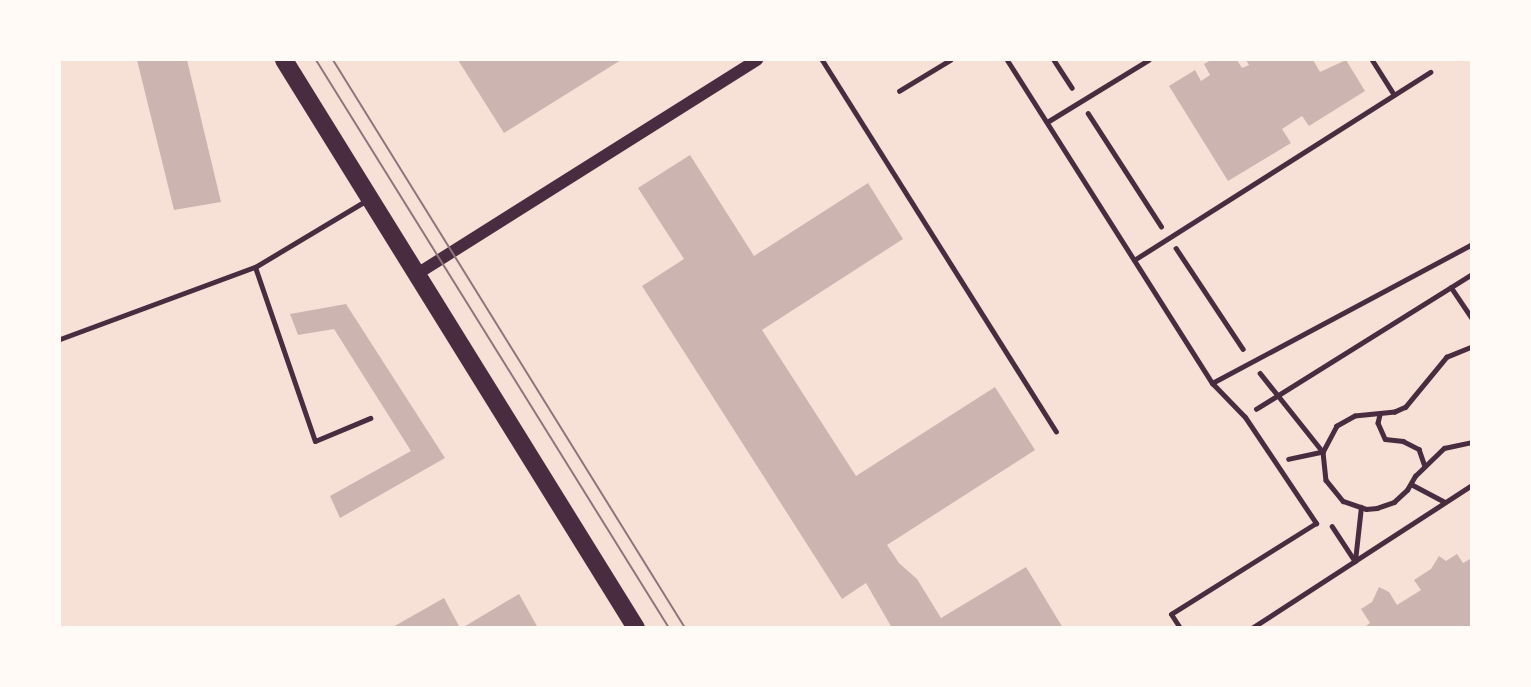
<!DOCTYPE html>
<html>
<head>
<meta charset="utf-8">
<style>
	body { margin:0 }
	#map { position:relative; width:1531px; height:687px; overflow:hidden; background:#f7e1d7; font-family:Inter,sans-serif }
	div>[style] { position:absolute }
	[style*='--x'] { left:calc(var(--x)*1px); top:calc(var(--y)*1px); width:calc(var(--w)*1px); rotate:calc(var(--a)*1deg) }
	.building>* { inset:0; background:#ccb4b1 }
	.path>* { height:4.5px; margin:-2.25px; padding:0 2.25px; transform-origin:2.25px; border-radius:2.25px; background:#4a2c40 }
	.service>* { height:5px; margin:-2.5px; padding:0 2.5px; transform-origin:2.5px; border-radius:2.5px; background:#4a2c40 }
	.tertiary>* { height:12px; margin:-6px; padding:0 6px; transform-origin:6px; border-radius:6px; background:#4a2c40 }
	.primary>* { height:18px; margin:-9px; padding:0 9px; transform-origin:9px; border-radius:9px; background:#4a2c40 }
	.tram>* { height:2px; margin:-1px; padding:0 1px; transform-origin:1px; border-radius:1px; background:#8f747c }
	span { translate:-50% -50%; white-space:nowrap; text-align:center; line-height:1.15; -webkit-text-stroke:7px #fffaf5; paint-order:stroke }
	.frame { position:absolute; inset:0; border:61px solid #fffaf5; pointer-events:none }
</style>
</head>
<body>
<div id="map">
	<div class="building">
		<i style="clip-path:polygon(137px 60px,187px 60px,221px 202px,174px 210px)"></i>
		<i style="clip-path:polygon(458px 60px,621px 60px,504px 133px)"></i>
		<i style="clip-path:polygon(1211px 60px,1237px 60px,1242px 68px,1249px 65px,1246px 60px,1313px 60px,1320px 72px,1346px 60px,1365px 91px,1309px 126px,1302px 116px,1282px 129px,1291px 143px,1228px 181px,1169px 86px,1195px 70px,1201px 81px,1210px 75px,1204px 64px)"></i>
		<i style="clip-path:polygon(690px 155px,754px 256px,868px 183px,903px 239px,762px 330px,856px 476px,995px 387px,1035px 450px,887px 545px,899px 563px,917px 579px,941px 618px,1026px 567px,1063px 628px,892px 628px,866px 583px,842px 599px,642px 286px,684px 259px,638px 188px)"></i>
		<i style="clip-path:polygon(346px 304px,445px 458px,340px 518px,330px 496px,411px 451px,334px 329px,298px 335px,290px 314px)"></i>
		<i style="clip-path:polygon(1457px 554px,1463px 563px,1472px 558px,1472px 628px,1363px 628px,1370px 623px,1361px 609px,1372px 602px,1379px 587px,1389px 592px,1397px 605px,1421px 590px,1414px 580px,1431px 569px,1439px 556px,1446px 561px)"></i>
		<i style="clip-path:polygon(519px 594px,538px 628px,462px 628px)"></i>
		<i style="clip-path:polygon(444px 598px,460px 628px,391px 628px)"></i>
	</div>
	<div class="path">
		<i style="--x:1054;--y:60;--w:33;--a:57"></i>
		<i style="--x:899;--y:91;--w:60;--a:-31.3"></i>
		<i style="--x:1088;--y:113;--w:135;--a:57.1"></i>
		<i style="--x:1176;--y:248;--w:121;--a:56.4"></i>
		<i style="--x:1451;--y:287;--w:37;--a:56"></i>
		<i style="--x:1472;--y:347;--w:27;--a:158"></i>
		<i style="--x:1447;--y:357;--w:65;--a:129.4"></i>
		<i style="--x:1406;--y:407;--w:12;--a:156"></i>
		<i style="--x:1395;--y:412;--w:40;--a:174.3"></i>
		<i style="--x:1355;--y:416;--w:21;--a:151"></i>
		<i style="--x:1337;--y:426;--w:30;--a:118"></i>
		<i style="--x:1323;--y:452;--w:28;--a:84"></i>
		<i style="--x:1326;--y:480;--w:27;--a:51"></i>
		<i style="--x:1343;--y:501;--w:24;--a:19"></i>
		<i style="--x:1366;--y:509;--w:11;--a:-5"></i>
		<i style="--x:1377;--y:508;--w:18;--a:-19"></i>
		<i style="--x:1394;--y:502;--w:18;--a:-43"></i>
		<i style="--x:1407;--y:490;--w:16;--a:-60"></i>
		<i style="--x:1415;--y:476;--w:40;--a:-44"></i>
		<i style="--x:1444;--y:448;--w:29;--a:-12"></i>
		<i style="--x:1260;--y:373;--w:101;--a:51.4"></i>
		<i style="--x:1323;--y:452;--w:35;--a:168"></i>
		<i style="--x:1256;--y:409;--w:255;--a:-32"></i>
		<i style="--x:1380;--y:415;--w:8;--a:104"></i>
		<i style="--x:1378;--y:423;--w:17;--a:66"></i>
		<i style="--x:1385;--y:439;--w:18;--a:6"></i>
		<i style="--x:1403;--y:441;--w:18;--a:27"></i>
		<i style="--x:1419;--y:449;--w:18;--a:71"></i>
		<i style="--x:1411;--y:484;--w:38;--a:28"></i>
		<i style="--x:1332;--y:526;--w:42;--a:56.7"></i>
		<i style="--x:1355;--y:561;--w:140;--a:-33"></i>
		<i style="--x:1252;--y:628;--w:123;--a:-33"></i>
		<i style="--x:1355;--y:561;--w:54;--a:-83.7"></i>
	</div>
	<div class="service">
		<i style="--x:822;--y:60;--w:439;--a:57.8"></i>
		<i style="--x:1007;--y:60;--w:383;--a:57.6"></i>
		<i style="--x:1212;--y:383;--w:47;--a:45.9"></i>
		<i style="--x:1245;--y:417;--w:128;--a:56.2"></i>
		<i style="--x:1316;--y:523;--w:171;--a:147.9"></i>
		<i style="--x:1171;--y:614;--w:17;--a:57"></i>
		<i style="--x:1372;--y:60;--w:41;--a:57.8"></i>
		<i style="--x:1047;--y:122;--w:119;--a:-31.5"></i>
		<i style="--x:367;--y:200;--w:131;--a:149.1"></i>
		<i style="--x:255;--y:267;--w:184;--a:71"></i>
		<i style="--x:315;--y:441;--w:60;--a:-22.7"></i>
		<i style="--x:1134;--y:260;--w:351;--a:-32.4"></i>
		<i style="--x:60;--y:339;--w:208;--a:-20.3"></i>
		<i style="--x:1212;--y:383;--w:295;--a:-28.1"></i>
	</div>
	<div class="tertiary">
		<i style="--x:417;--y:274;--w:402;--a:-32.2"></i>
	</div>
	<div class="primary">
		<i style="--x:284;--y:60;--w:668;--a:58.21"></i>
	</div>
	<div class="tram">
		<i style="--x:316;--y:60;--w:669;--a:58.14"></i>
		<i style="--x:333;--y:60;--w:668;--a:58.21"></i>
	</div>
	<div class="frame"></div>
</div>
</body>
</html>
